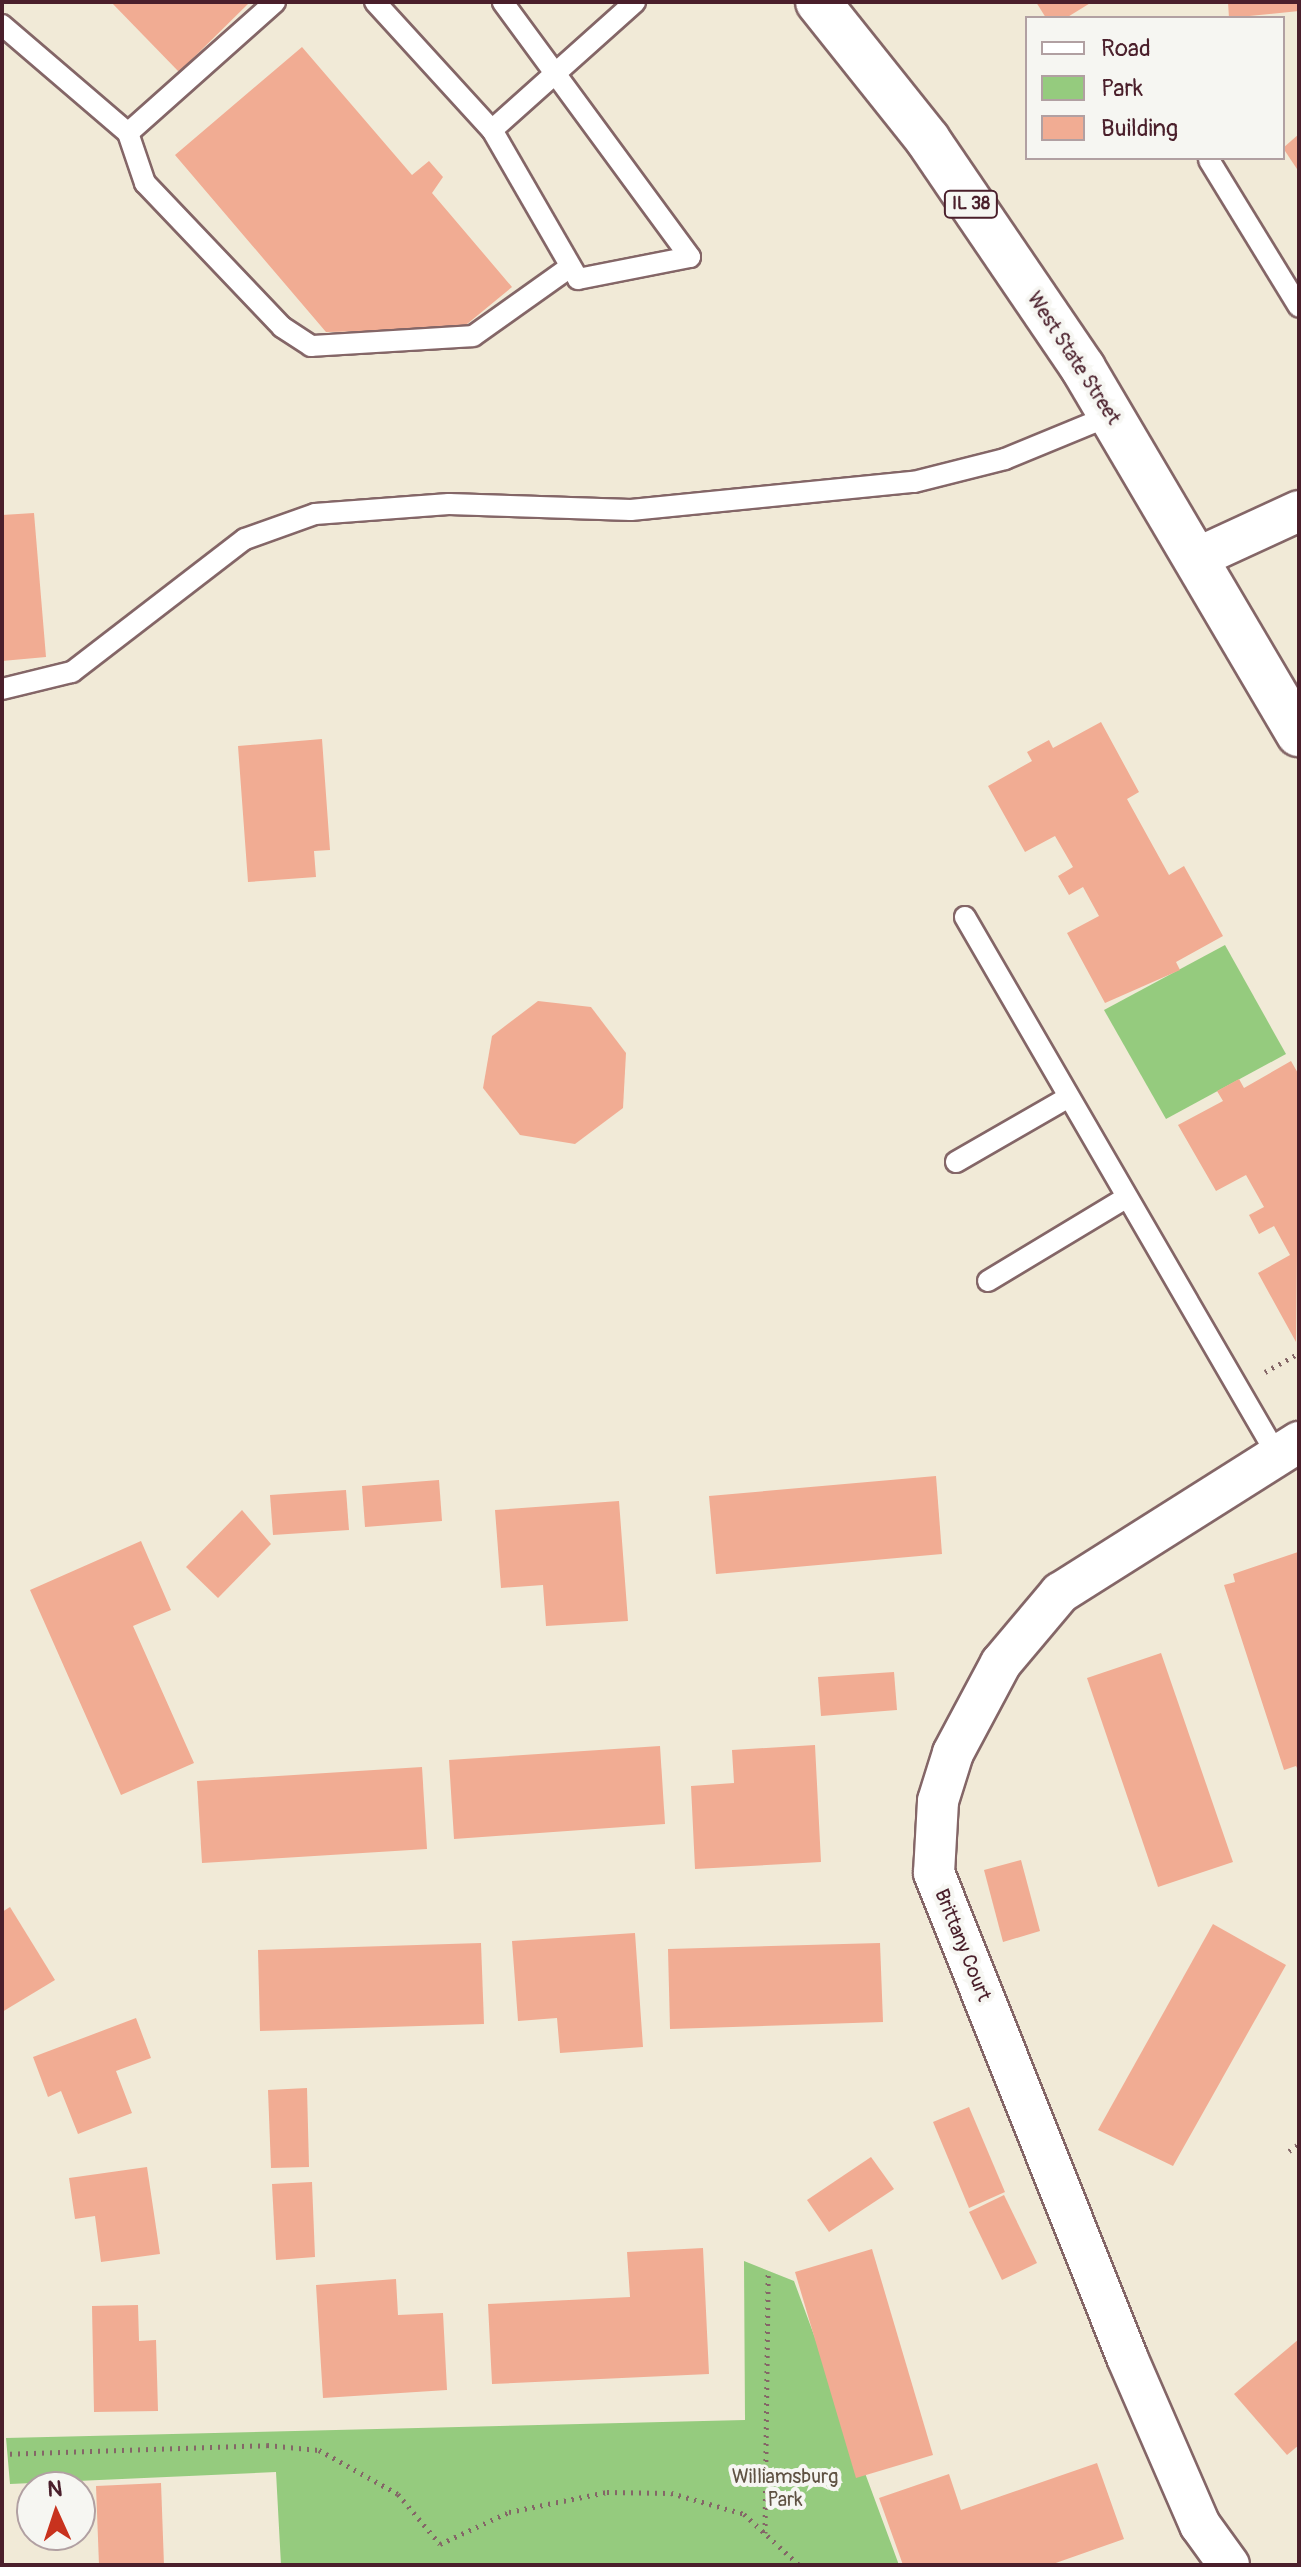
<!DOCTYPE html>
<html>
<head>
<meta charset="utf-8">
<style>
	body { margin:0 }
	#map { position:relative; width:1301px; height:2567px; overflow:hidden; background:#f1ead7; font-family:Pangolin,sans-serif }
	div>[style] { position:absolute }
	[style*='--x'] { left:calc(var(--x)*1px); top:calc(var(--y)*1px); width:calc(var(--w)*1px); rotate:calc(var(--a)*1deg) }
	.green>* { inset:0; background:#95cb7e }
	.building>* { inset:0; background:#f1ac93 }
	.path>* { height:5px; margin-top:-2.5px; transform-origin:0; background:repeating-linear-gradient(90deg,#846667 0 2px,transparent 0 8px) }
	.roads { filter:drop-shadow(2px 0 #846667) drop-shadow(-2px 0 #846667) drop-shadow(0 2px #846667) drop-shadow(0 -2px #846667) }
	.lane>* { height:20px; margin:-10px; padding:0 10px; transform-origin:10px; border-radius:10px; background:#fff }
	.street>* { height:40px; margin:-20px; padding:0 20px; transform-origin:20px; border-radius:20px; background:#fff }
	.primary>* { height:44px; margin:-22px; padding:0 22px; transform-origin:22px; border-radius:22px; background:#fff }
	span { translate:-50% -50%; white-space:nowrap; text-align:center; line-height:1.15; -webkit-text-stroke:8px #f6f6f2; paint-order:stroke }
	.shield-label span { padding:2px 6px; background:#f6f6f2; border:2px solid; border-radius:6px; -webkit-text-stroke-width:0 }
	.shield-label { font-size:18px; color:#4a1f2b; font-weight:700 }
	.street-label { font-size:20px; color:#4a1f2b }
	.park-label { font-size:20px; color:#605344 }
	.frame { position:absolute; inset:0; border:4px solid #4a1f2b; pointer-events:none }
	.legend { position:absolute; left:1025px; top:16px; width:260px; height:144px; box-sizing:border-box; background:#f6f6f2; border:2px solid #b1a0a2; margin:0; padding:10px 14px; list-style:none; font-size:24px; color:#4a1f2b }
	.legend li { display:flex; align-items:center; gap:16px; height:40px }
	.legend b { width:40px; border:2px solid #b1a0a2 }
	.north { position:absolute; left:16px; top:2471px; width:80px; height:80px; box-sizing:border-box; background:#f6f6f2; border:2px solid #b1a0a2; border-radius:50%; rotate:357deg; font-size:22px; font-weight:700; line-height:32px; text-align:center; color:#4a1f2b }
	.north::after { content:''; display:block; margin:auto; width:28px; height:36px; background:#c8321e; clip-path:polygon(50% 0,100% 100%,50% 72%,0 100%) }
</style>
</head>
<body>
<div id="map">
	<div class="green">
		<i style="clip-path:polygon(1225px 945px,1286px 1054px,1166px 1119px,1104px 1010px)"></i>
		<i style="clip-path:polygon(744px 2261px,794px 2281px,899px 2565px,281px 2565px,276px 2472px,10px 2484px,6px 2438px,745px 2420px)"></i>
	</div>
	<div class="building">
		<i style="clip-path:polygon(111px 2px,250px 2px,179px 72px)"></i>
		<i style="clip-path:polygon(1036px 2px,1092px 2px,1066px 18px,1046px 18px)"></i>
		<i style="clip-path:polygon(1228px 2px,1299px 2px,1299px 11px,1229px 18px)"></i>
		<i style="clip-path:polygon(302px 47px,412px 175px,429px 161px,443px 177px,432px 193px,512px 287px,461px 329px,326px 332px,175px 155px)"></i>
		<i style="clip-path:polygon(1299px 134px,1299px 172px,1283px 148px)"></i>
		<i style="clip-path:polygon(34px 513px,46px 657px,2px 661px,2px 515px)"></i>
		<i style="clip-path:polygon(1101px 722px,1139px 792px,1127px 799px,1169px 875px,1184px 866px,1223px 936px,1176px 962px,1180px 970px,1105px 1003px,1067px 933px,1099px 916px,1083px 887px,1069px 895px,1058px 876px,1073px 867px,1055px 836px,1025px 852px,988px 786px,1032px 761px,1027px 752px,1049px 740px,1053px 748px)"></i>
		<i style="clip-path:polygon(322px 739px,330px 850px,314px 851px,316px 877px,248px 882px,238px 746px)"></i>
		<i style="clip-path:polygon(538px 1001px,591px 1007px,626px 1053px,623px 1108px,575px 1144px,520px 1135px,483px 1088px,492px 1036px)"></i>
		<i style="clip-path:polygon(1291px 1061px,1299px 1075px,1296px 1342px,1258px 1273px,1290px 1255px,1274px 1226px,1259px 1234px,1249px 1215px,1264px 1207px,1246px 1175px,1216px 1191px,1178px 1125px,1223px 1101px,1217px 1091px,1239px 1079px,1244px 1088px)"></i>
		<i style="clip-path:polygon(936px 1476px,942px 1554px,716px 1574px,709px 1496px)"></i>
		<i style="clip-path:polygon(439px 1480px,442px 1521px,365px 1527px,362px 1486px)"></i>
		<i style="clip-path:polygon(346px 1490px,349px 1530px,273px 1535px,270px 1495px)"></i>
		<i style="clip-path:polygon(619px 1501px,628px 1621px,546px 1626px,543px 1585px,501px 1588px,495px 1510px)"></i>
		<i style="clip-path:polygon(242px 1510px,271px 1544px,218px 1598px,186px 1567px)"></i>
		<i style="clip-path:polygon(141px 1541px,171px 1610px,133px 1626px,194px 1763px,121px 1795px,30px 1590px)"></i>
		<i style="clip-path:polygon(1298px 1552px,1299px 1554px,1299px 1772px,1296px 1766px,1284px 1770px,1224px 1585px,1235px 1582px,1233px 1574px)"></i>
		<i style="clip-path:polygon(1161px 1653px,1233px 1862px,1158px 1887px,1087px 1678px)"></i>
		<i style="clip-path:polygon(894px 1672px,897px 1710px,821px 1716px,818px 1677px)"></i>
		<i style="clip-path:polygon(815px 1745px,821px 1862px,695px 1869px,691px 1786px,734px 1783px,732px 1750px)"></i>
		<i style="clip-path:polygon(660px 1746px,665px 1824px,454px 1839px,449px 1760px)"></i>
		<i style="clip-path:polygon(422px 1767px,427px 1849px,202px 1863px,197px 1781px)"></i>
		<i style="clip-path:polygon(1021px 1860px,1040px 1931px,1003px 1942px,984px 1870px)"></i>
		<i style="clip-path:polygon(10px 1907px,55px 1980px,2px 2012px,2px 1912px)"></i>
		<i style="clip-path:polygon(1213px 1924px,1286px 1965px,1173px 2166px,1098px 2130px)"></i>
		<i style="clip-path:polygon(635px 1933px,643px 2047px,560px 2053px,557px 2018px,518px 2021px,512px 1941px)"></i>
		<i style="clip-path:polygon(481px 1943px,484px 2024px,260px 2031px,258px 1950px)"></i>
		<i style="clip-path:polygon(880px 1943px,883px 2022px,670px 2029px,668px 1949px)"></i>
		<i style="clip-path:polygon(136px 2018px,151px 2058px,116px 2071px,132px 2113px,78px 2134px,61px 2091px,48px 2097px,33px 2057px)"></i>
		<i style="clip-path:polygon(307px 2088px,309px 2167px,271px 2168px,268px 2090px)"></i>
		<i style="clip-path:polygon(969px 2107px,1005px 2192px,969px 2208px,933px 2122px)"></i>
		<i style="clip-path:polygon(871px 2157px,894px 2189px,829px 2232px,807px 2200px)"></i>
		<i style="clip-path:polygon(147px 2167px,160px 2254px,101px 2262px,95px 2216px,75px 2219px,69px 2178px)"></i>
		<i style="clip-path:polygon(312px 2182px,315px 2257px,276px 2260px,272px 2184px)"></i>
		<i style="clip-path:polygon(1004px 2195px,1037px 2263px,1002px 2280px,969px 2212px)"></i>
		<i style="clip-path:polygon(703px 2248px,709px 2374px,492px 2384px,488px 2304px,630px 2297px,627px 2252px)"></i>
		<i style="clip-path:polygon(872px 2249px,933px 2455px,856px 2478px,795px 2272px)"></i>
		<i style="clip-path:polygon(396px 2279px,398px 2315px,443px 2313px,447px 2390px,323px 2398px,316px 2285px)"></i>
		<i style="clip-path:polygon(138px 2305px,139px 2341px,156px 2340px,158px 2411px,94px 2412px,92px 2306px)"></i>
		<i style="clip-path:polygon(1299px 2339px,1299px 2445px,1287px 2455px,1234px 2394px)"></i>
		<i style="clip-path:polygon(1097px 2463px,1124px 2539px,1050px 2565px,903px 2565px,879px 2498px,949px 2474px,961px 2510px)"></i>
		<i style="clip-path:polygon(161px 2483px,164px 2565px,99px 2565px,96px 2486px)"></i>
	</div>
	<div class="path">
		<i style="--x:1265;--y:1372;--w:39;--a:-29"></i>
		<i style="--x:1289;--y:2151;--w:12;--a:-35"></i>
		<i style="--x:2;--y:2454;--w:265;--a:-1.9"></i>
		<i style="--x:267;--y:2445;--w:52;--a:5.5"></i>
		<i style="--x:319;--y:2450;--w:90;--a:29.1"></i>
		<i style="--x:398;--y:2494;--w:65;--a:50"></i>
		<i style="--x:440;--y:2544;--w:76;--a:-24.9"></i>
		<i style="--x:509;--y:2512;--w:100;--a:-11.5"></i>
		<i style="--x:607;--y:2492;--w:64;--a:0.9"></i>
		<i style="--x:671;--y:2493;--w:76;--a:16"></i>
		<i style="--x:744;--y:2514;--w:75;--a:42.8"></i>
		<i style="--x:765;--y:2533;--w:263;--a:-89.3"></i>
	</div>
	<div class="roads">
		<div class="lane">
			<i style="--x:375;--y:2;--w:173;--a:47.6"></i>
			<i style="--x:492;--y:130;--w:192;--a:-41.8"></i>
			<i style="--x:2;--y:25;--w:166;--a:40.6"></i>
			<i style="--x:128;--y:133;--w:197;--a:-41.7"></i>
			<i style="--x:492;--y:130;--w:172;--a:60"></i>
			<i style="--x:578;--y:279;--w:114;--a:-11.1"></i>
			<i style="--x:690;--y:257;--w:316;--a:-126.3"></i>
			<i style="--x:128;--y:133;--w:53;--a:71.2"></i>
			<i style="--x:145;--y:183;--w:199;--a:46.4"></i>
			<i style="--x:282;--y:327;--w:35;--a:33"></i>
			<i style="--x:311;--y:346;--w:162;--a:-3.5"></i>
			<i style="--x:473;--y:336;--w:119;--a:-35.4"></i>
			<i style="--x:1209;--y:160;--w:172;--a:58.5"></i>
			<i style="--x:2;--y:689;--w:72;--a:-13.7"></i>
			<i style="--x:72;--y:672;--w:218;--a:-37.6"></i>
			<i style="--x:245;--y:539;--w:74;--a:-19.7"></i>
			<i style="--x:315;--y:514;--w:134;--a:-4.3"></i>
			<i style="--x:449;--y:504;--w:182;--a:1.9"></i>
			<i style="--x:631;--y:510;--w:284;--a:-5.7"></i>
			<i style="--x:914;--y:482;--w:94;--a:-14.2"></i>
			<i style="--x:1005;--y:459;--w:116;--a:-22.4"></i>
			<i style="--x:965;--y:917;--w:622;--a:59.89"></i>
			<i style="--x:956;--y:1162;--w:130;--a:-29.9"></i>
			<i style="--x:988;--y:1281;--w:162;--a:-31.1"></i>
		</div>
		<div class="street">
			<i style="--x:1199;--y:557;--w:110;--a:-24.7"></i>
			<i style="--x:1229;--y:2565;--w:49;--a:-125.9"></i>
			<i style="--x:1200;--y:2525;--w:183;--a:-113.5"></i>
			<i style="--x:1127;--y:2357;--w:521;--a:-111.74"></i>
			<i style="--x:934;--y:1873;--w:72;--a:-86.8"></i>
			<i style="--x:938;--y:1801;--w:50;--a:-72.6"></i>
			<i style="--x:953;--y:1753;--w:102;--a:-61.9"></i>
			<i style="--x:1001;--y:1663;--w:92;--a:-49.9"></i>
			<i style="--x:1060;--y:1593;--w:283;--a:-32.3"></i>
		</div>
		<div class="primary">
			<i style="--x:818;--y:2;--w:176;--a:51.4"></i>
			<i style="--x:928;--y:140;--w:276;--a:55.8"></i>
			<i style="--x:1083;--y:368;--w:425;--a:59.5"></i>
		</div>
	</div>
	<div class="shield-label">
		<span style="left:971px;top:204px">IL 38</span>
	</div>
	<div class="street-label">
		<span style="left:1074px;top:358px;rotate:57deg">West State Street</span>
		<span style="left:963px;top:1945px;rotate:68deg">Brittany Court</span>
	</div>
	<div class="park-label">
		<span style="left:785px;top:2488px">Williamsburg<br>Park</span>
	</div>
	<div class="frame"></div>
	<ul class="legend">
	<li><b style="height:10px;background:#fff"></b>Road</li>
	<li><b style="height:22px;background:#95cb7e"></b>Park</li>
	<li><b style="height:22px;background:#f1ac93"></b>Building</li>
	</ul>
	<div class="north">N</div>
</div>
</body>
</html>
